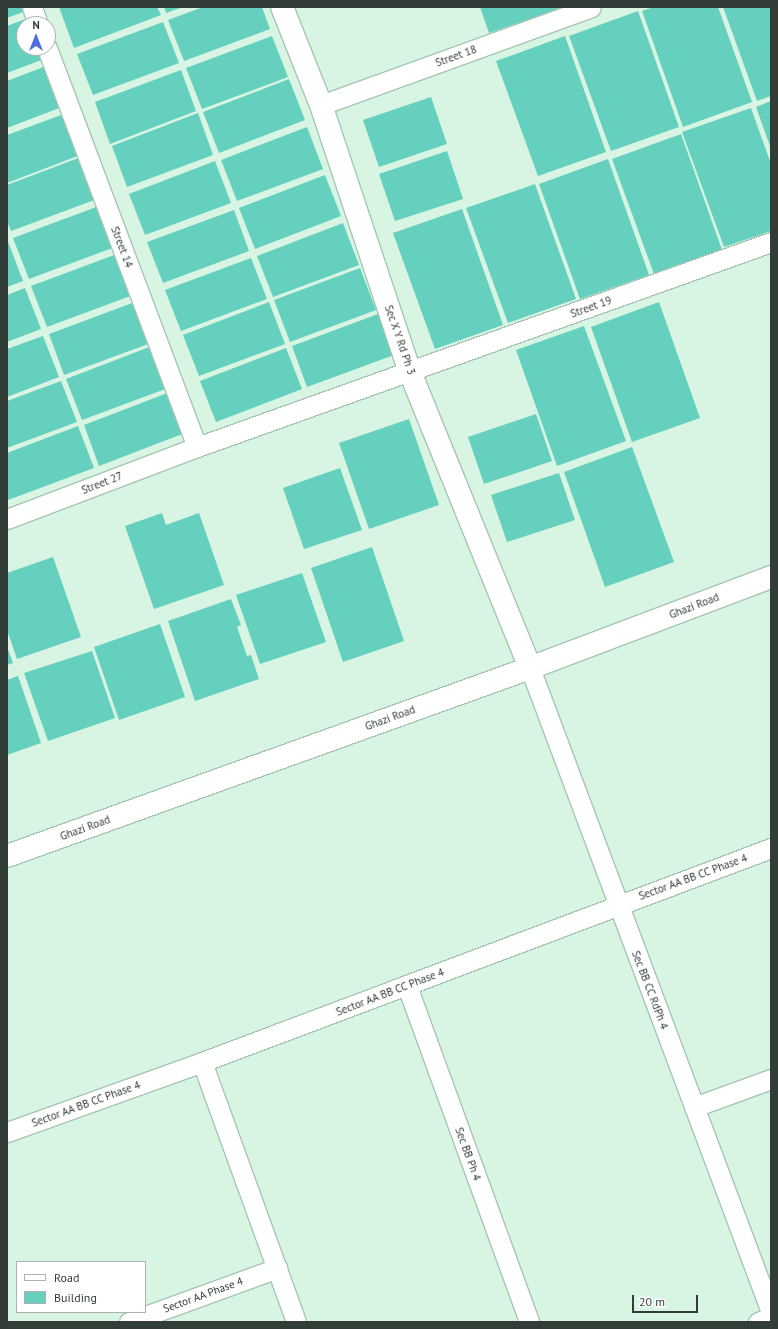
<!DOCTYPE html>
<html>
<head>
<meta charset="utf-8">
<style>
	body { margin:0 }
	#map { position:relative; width:778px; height:1329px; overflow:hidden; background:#d7f5e2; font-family:"PT Sans",sans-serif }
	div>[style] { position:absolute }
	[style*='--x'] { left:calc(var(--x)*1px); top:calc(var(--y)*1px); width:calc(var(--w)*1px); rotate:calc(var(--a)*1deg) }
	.building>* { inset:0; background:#65d0be }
	.roads { filter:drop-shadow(1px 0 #a7c5b2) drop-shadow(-1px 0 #a7c5b2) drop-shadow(0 1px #a7c5b2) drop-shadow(0 -1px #a7c5b2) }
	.street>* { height:19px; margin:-9.5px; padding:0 9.5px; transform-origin:9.5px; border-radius:9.5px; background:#fff }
	.secondary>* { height:22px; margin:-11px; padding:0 11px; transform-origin:11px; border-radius:11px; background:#fff }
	span { translate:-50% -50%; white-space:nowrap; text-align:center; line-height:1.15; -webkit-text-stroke:3.5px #fff; paint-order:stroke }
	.street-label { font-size:11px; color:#313d36 }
	.frame { position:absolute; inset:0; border:8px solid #313d36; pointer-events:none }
	.legend { position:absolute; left:16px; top:1261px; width:130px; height:52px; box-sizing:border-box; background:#fff; border:1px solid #adb1af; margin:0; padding:5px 7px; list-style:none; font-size:12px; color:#313d36 }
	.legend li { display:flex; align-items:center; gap:8px; height:20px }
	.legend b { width:20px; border:1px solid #adb1af }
	.north { position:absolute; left:16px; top:16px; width:40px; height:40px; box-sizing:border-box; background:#fff; border:1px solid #adb1af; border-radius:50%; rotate:0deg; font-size:11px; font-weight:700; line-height:16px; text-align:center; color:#313d36 }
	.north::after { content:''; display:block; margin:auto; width:14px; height:18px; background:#506ce1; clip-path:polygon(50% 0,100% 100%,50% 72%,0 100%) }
	.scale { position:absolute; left:632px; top:1295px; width:66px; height:18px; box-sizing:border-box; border:2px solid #313d36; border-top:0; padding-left:5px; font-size:12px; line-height:14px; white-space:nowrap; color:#313d36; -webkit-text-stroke:3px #fff; paint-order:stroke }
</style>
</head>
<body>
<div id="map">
	<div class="building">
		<i style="clip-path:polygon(7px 7px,25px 7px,26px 11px,7px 18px)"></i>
		<i style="clip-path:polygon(59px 7px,157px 7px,161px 15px,74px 48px)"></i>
		<i style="clip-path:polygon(164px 7px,183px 7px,166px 13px)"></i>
		<i style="clip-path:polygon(203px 7px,262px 7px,270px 29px,184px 61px,168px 20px)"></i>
		<i style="clip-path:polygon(480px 7px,557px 7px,558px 9px,489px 33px)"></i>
		<i style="clip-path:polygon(654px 7px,718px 7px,752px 102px,683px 127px,642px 11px)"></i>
		<i style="clip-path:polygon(723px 7px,771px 7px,771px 96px,757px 101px)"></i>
		<i style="clip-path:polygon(638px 11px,679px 127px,611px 151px,569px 36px)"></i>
		<i style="clip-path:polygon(28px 18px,31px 24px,24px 24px,24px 48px,40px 48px,44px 59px,7px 73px,7px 26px)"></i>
		<i style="clip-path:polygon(163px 22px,179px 63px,93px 95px,77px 54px)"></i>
		<i style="clip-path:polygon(272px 36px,288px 77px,202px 109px,186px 68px)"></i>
		<i style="clip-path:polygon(565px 36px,606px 152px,538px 176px,496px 61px)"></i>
		<i style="clip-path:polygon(46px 66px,62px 107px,7px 128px,7px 81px)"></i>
		<i style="clip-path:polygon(181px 70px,196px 111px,110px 144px,95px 102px)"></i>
		<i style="clip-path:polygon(289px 79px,305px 120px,219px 153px,203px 112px)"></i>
		<i style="clip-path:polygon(431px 97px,447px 144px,379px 167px,363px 120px)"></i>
		<i style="clip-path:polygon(771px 101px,771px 149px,756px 107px)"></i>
		<i style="clip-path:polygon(751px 108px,771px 164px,771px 231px,724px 247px,682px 132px)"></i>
		<i style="clip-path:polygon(198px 113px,213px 155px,127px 187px,112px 146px)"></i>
		<i style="clip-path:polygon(64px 114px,80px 155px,7px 183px,7px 135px)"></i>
		<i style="clip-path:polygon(307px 127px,323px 169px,237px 201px,221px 160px)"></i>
		<i style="clip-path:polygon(681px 134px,722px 250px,654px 274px,612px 159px)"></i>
		<i style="clip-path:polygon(447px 151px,463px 199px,395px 221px,379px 174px)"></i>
		<i style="clip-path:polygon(81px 157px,97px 199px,11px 231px,7px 221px,7px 185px)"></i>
		<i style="clip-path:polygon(608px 159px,649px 275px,580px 299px,539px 184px)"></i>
		<i style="clip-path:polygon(215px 161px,231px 203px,145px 235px,129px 194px)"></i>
		<i style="clip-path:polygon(325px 175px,341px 216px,255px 249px,239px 208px)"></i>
		<i style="clip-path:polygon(535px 184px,576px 299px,508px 323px,466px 208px)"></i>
		<i style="clip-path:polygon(99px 206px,115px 247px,29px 279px,13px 238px)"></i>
		<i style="clip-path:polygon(462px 209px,503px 325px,435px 349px,393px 233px)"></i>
		<i style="clip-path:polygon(234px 210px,249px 251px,163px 283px,147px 242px)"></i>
		<i style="clip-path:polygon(343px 223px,359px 265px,273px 297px,257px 256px)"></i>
		<i style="clip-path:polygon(7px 239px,23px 281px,7px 287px)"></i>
		<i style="clip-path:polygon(117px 254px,133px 295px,47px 327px,31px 286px)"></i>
		<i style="clip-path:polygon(251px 258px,267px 299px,181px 331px,165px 290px)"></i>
		<i style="clip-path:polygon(360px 268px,376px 310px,290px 342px,274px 300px)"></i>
		<i style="clip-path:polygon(25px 288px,41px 329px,7px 342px,7px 295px)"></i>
		<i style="clip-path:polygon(135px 302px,151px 343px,64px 375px,49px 334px)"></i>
		<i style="clip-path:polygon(269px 302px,285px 344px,199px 376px,183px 335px)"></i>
		<i style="clip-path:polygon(659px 302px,700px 418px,632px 442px,591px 327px)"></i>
		<i style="clip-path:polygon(378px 314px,394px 355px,307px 387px,292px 346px)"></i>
		<i style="clip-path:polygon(584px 326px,626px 441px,557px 466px,516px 350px)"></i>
		<i style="clip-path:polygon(43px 336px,59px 377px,7px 397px,7px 349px)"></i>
		<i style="clip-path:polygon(152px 346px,168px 388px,82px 420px,66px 379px)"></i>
		<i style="clip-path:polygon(286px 348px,302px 389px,216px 422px,200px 381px)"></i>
		<i style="clip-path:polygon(61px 381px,77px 422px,7px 448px,7px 401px)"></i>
		<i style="clip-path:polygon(170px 392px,185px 433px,99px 466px,84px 425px)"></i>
		<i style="clip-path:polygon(536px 414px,552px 461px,484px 484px,468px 437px)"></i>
		<i style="clip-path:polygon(409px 419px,439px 505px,369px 529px,339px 443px)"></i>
		<i style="clip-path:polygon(78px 426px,94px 468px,8px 500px,7px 453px)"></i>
		<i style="clip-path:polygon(632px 447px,674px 562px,605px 587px,564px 472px)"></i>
		<i style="clip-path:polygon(340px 468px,362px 530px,304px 549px,283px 488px)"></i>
		<i style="clip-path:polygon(559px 473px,575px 520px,507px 542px,491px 495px)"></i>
		<i style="clip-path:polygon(162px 513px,166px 525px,199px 513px,224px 585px,154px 609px,125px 526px)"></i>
		<i style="clip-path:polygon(372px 547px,404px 641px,343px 662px,311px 568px)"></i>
		<i style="clip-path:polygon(53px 557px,81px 637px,17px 659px,7px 630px,7px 573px)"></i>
		<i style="clip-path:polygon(302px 573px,326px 642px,260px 664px,236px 595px)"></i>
		<i style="clip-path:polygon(231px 599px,241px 625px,237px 627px,247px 656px,251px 655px,259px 679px,195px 701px,168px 621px)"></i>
		<i style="clip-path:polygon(160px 624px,185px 697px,119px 720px,94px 647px)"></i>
		<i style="clip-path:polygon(7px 647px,13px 663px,7px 665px)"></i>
		<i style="clip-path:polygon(92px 651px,115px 718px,48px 741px,24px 673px)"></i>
		<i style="clip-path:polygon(18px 676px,41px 743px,7px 755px,7px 680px)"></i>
	</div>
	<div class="roads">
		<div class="street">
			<i style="--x:32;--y:7;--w:18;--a:71"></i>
			<i style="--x:47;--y:48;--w:426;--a:69.4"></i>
			<i style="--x:321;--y:105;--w:287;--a:-19.9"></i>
			<i style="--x:7;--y:519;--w:203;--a:-20.8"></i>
			<i style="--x:197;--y:447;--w:610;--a:-19.65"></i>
			<i style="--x:530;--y:668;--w:688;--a:69.48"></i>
			<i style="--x:407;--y:986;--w:357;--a:70"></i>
			<i style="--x:202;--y:1062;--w:276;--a:70.1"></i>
			<i style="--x:694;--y:1107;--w:82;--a:-20"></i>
			<i style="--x:7;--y:1132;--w:207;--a:-19.7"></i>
			<i style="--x:202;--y:1062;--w:608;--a:-20.61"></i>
			<i style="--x:129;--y:1322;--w:158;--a:-20"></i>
			<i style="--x:758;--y:1322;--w:14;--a:-21"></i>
		</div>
		<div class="secondary">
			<i style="--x:282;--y:7;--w:105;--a:68.3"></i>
			<i style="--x:321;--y:105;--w:281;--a:71.6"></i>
			<i style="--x:410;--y:372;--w:319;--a:67.9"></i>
			<i style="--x:7;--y:856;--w:556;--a:-19.77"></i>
			<i style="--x:530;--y:668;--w:258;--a:-20.7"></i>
		</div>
	</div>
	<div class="street-label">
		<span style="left:456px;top:56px;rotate:-20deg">Street 18</span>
		<span style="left:122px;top:247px;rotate:69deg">Street 14</span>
		<span style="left:591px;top:307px;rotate:-20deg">Street 19</span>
		<span style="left:400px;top:340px;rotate:71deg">Sec X Y Rd Ph 3</span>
		<span style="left:102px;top:483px;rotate:-21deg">Street 27</span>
		<span style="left:694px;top:606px;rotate:-21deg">Ghazi Road</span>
		<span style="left:390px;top:718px;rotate:-20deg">Ghazi Road</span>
		<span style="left:85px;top:828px;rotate:-20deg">Ghazi Road</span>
		<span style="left:693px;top:877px;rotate:-20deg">Sector AA BB CC Phase 4</span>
		<span style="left:650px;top:990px;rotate:69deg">Sec BB CC RdPh 4</span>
		<span style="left:390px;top:992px;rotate:-21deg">Sector AA BB CC Phase 4</span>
		<span style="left:86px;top:1104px;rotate:-20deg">Sector AA BB CC Phase 4</span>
		<span style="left:468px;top:1154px;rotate:70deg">Sec BB Ph 4</span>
		<span style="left:203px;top:1295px;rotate:-20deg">Sector AA Phase 4</span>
	</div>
	<div class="frame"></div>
	<ul class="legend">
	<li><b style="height:5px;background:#fff"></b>Road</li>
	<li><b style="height:11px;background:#65d0be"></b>Building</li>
	</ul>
	<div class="north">N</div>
	<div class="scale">20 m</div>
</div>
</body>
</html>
